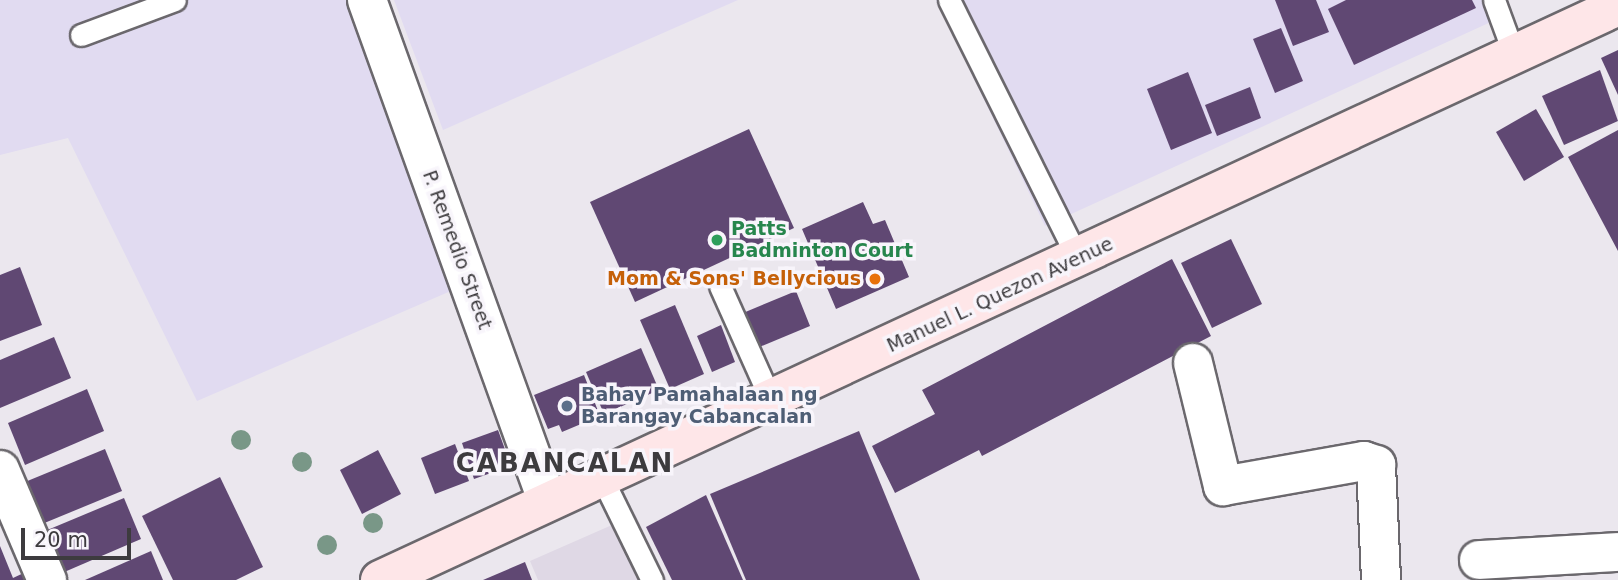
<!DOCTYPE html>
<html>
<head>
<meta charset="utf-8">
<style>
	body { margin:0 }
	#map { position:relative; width:1618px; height:580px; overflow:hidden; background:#ebe7ee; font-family:"DejaVu Sans",sans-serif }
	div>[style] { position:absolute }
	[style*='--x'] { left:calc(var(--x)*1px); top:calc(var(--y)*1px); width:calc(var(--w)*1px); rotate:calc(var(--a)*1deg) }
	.built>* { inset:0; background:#dfd8e5 }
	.industrial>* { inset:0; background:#e1dbf1 }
	.building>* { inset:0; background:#604873 }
	.roads { filter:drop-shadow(2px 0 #6b686d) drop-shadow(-2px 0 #6b686d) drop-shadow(0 2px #6b686d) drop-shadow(0 -2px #6b686d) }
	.service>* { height:21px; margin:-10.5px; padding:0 10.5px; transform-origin:10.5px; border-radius:10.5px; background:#fff }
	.minor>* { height:38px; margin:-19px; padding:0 19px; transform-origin:19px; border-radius:19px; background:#fff }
	.tertiary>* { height:38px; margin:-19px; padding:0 19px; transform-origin:19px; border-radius:19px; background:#fff }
	.secondary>* { height:38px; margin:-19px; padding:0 19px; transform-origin:19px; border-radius:19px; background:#fee6e8 }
	.trees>* { width:20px; height:20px; margin:-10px; border-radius:50%; background:#799787 }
	.dots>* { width:19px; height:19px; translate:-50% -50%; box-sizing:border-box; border:4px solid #f8f5fb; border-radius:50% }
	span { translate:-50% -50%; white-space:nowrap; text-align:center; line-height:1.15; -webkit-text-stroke:7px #f8f5fb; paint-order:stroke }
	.leisure-label { font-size:19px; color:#27864d; font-weight:700 }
	.left { translate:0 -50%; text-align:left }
	.street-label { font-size:19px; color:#3d3b3e }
	.food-label { font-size:19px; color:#c56008; font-weight:700 }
	.right { translate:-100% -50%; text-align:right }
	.service-label { font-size:19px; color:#4e5e75; font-weight:700 }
	.district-label { font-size:26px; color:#3d3b3e; font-weight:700; letter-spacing:2px }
	.scale { position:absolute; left:21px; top:528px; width:110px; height:32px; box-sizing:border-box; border:4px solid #3d3b3e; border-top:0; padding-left:9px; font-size:21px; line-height:24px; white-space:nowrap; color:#3d3b3e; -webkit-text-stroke:5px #f8f5fb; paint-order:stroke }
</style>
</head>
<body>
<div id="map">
	<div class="built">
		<i style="clip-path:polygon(635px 514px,667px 580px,538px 580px,530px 561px,612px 525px,626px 527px)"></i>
	</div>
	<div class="industrial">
		<i style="clip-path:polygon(0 0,346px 0,460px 287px,197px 401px,68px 138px,0 155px)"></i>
		<i style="clip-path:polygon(394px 0,738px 0,443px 130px)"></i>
		<i style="clip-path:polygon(936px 0,1485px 0,1493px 21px,1045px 226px)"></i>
	</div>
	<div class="building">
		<i style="clip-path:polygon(1275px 0,1316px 0,1329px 32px,1293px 46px)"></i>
		<i style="clip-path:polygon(1346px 0,1472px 0,1476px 8px,1354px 65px,1328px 9px)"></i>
		<i style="clip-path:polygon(1281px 28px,1303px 81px,1275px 93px,1253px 39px)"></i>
		<i style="clip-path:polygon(1618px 50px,1618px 95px,1601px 58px)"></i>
		<i style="clip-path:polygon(1600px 70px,1618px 121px,1564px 145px,1542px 96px)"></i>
		<i style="clip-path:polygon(1188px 72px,1212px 133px,1171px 150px,1147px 89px)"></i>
		<i style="clip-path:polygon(1250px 87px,1261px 118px,1217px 136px,1205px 105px)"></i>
		<i style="clip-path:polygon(1536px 109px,1564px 157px,1524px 181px,1496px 132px)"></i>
		<i style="clip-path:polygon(749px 129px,794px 228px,635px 302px,590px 202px)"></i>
		<i style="clip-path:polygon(1618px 130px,1618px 251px,1568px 157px)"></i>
		<i style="clip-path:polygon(863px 202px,873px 224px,885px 220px,909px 277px,836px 309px,802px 229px)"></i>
		<i style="clip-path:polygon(1231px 239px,1262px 304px,1212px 328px,1181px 263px)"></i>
		<i style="clip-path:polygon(1172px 259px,1211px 336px,982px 456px,979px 450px,895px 493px,872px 446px,935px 414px,922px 390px)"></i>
		<i style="clip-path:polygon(20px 267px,42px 325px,0 341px,0 275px)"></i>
		<i style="clip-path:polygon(796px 291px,810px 326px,757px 348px,743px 313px)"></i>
		<i style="clip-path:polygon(675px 305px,704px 374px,670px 389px,640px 320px)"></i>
		<i style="clip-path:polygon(721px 325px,735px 362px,712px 372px,697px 336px)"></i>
		<i style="clip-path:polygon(54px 337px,71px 378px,0 408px,0 360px)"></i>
		<i style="clip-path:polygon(641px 348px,659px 390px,604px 414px,586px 372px)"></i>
		<i style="clip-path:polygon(584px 375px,600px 416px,562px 432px,559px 425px,548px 429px,534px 395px)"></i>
		<i style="clip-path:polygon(87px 389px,104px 431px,25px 465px,8px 423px)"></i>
		<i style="clip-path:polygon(498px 430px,511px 466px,474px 479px,462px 443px)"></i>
		<i style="clip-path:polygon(859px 431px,920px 580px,746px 580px,710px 494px)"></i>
		<i style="clip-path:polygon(455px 444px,469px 481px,435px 494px,421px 458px)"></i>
		<i style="clip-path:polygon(105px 449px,122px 491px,42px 524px,25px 482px)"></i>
		<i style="clip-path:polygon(378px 450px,401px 494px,362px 514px,340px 470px)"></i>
		<i style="clip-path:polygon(220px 477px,263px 567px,236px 580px,173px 580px,142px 516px)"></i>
		<i style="clip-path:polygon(706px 495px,743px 580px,672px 580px,646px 527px)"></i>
		<i style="clip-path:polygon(124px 498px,141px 539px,62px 573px,45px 531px)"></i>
		<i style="clip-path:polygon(0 546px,13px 578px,30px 570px,34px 580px,0 580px)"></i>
		<i style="clip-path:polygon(151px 551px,163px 580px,85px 580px)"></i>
		<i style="clip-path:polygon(525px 562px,532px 580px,483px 580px)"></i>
	</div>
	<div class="roads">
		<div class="service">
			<i style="--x:949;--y:0;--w:289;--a:63.5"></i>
			<i style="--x:1494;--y:0;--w:61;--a:69.8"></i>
			<i style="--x:81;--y:35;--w:100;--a:-20.4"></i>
			<i style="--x:720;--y:286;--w:125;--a:65.9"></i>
			<i style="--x:601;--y:476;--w:116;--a:63.9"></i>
		</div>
		<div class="minor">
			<i style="--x:1193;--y:363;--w:127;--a:76.3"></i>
			<i style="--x:1223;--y:486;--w:143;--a:-10.1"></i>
			<i style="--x:1364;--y:461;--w:13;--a:18"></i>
			<i style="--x:1376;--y:465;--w:115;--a:87.5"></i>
			<i style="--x:0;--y:470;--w:120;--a:66.9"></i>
			<i style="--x:1479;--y:560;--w:139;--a:-3.3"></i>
		</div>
		<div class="tertiary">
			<i style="--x:367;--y:0;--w:531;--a:70.2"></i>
		</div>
		<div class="secondary">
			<i style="--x:380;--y:580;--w:1365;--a:-24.87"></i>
		</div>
	</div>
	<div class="trees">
		<i style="left:241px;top:440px"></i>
		<i style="left:302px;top:462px"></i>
		<i style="left:373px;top:523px"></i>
		<i style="left:327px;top:545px"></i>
	</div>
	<div class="dots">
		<i style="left:717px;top:240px;background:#2e9e5b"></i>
		<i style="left:875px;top:279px;background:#e8710a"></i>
		<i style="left:567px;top:406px;background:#5c6f8a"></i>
	</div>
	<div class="leisure-label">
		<span class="left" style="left:731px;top:240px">Patts<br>Badminton Court</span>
	</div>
	<div class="street-label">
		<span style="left:457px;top:250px;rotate:70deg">P. Remedio Street</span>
		<span style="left:1000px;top:295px;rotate:-25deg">Manuel L. Quezon Avenue</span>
	</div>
	<div class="food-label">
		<span class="right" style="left:861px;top:279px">Mom &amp; Sons' Bellycious</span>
	</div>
	<div class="service-label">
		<span class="left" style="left:581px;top:406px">Bahay Pamahalaan ng<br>Barangay Cabancalan</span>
	</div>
	<div class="district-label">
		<span style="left:565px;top:464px">CABANCALAN</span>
	</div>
	<div class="scale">20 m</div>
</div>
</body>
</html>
